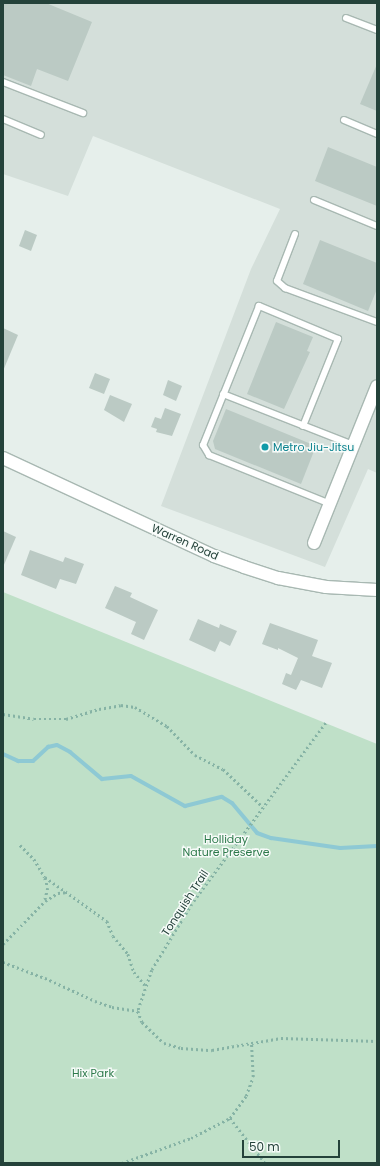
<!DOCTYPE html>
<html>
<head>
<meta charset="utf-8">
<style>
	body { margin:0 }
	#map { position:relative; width:380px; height:1166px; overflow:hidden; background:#e6efeb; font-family:Poppins,sans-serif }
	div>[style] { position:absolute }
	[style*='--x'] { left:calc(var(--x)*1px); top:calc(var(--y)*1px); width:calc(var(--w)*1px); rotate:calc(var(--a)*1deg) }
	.built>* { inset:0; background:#d4dfda }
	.green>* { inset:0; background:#bfe0c8 }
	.stream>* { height:4px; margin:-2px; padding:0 2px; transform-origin:2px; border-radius:2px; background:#8ec9d4 }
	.building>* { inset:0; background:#bbcac4 }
	.path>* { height:2.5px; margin-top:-1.25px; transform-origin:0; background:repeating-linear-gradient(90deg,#86b3a5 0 2px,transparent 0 5px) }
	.roads { filter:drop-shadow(1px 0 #a8b8b2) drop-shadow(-1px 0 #a8b8b2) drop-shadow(0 1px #a8b8b2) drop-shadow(0 -1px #a8b8b2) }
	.lane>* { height:6px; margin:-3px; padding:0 3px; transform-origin:3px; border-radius:3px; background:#fff }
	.street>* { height:12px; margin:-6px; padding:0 6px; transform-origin:6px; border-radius:6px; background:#fff }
	.secondary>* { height:12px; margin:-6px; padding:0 6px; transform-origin:6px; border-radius:6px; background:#fff }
	.dots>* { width:11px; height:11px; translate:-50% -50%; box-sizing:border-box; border:2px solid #f7fbf9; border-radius:50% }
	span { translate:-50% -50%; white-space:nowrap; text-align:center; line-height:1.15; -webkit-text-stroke:3px #f7fbf9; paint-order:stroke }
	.culture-label { font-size:11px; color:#0d838f }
	.left { translate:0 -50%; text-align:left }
	.street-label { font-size:11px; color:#24423a }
	.park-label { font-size:11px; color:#2d7a4b }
	.frame { position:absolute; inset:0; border:4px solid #24423a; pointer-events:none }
	.scale { position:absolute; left:242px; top:1140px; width:98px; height:18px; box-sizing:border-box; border:2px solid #24423a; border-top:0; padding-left:5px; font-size:12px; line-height:14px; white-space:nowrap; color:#24423a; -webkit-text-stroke:3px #f7fbf9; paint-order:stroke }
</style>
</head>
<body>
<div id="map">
	<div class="built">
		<i style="clip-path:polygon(3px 3px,377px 3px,377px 473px,368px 469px,325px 567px,161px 506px,251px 269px,280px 209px,93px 136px,68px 196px,3px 174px)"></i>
	</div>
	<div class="green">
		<i style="clip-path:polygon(3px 592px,377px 744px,377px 1163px,3px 1163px)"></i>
	</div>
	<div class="stream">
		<i style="--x:3;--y:754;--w:17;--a:25"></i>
		<i style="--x:18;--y:761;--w:15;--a:0"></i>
		<i style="--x:33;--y:761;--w:21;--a:-43"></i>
		<i style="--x:48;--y:747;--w:9;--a:-13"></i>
		<i style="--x:57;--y:745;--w:15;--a:28"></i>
		<i style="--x:70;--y:752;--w:42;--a:40.2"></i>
		<i style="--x:102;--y:779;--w:29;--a:-6"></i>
		<i style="--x:131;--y:776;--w:62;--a:29.1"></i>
		<i style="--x:185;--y:806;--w:38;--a:-14"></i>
		<i style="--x:222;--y:797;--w:12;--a:31"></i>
		<i style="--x:232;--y:803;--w:39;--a:50"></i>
		<i style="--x:257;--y:833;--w:15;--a:20"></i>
		<i style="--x:271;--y:838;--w:70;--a:8.2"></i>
		<i style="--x:340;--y:848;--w:37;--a:-3"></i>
	</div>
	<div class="building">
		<i style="clip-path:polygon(3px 3px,46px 3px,92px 22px,68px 81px,37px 69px,31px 86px,3px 75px)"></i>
		<i style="clip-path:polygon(377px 64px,377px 111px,360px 104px)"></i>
		<i style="clip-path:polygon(328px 147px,377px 167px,377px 206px,315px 181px)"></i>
		<i style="clip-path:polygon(25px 230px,37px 235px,31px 251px,19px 246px)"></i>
		<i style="clip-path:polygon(320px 240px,377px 263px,377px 289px,368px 311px,303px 284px)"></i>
		<i style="clip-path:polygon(276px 322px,313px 337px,307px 351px,310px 352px,284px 409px,247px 394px)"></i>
		<i style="clip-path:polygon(3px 328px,18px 335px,3px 371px)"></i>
		<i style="clip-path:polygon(95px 373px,110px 379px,104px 394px,89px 388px)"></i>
		<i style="clip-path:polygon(168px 380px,182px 386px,176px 401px,163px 395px)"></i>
		<i style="clip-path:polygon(110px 395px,132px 404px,124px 422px,104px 410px)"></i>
		<i style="clip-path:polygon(165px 408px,181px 414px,172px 436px,156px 432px,157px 429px,151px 427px,155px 417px,161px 419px)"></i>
		<i style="clip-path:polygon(226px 409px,316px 446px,301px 484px,215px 449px,213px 441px)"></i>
		<i style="clip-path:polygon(3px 531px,16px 537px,3px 567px)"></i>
		<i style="clip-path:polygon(30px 550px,63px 562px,65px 557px,84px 564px,76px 584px,60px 579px,56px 589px,21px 575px)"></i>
		<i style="clip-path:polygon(115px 586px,132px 593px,130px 597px,158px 610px,144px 640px,131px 634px,136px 622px,105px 608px)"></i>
		<i style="clip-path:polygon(198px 619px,219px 628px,220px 624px,237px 631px,230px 646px,220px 641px,215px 652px,189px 640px)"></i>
		<i style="clip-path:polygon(270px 623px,318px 640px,312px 656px,332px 663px,322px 688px,301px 680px,296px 690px,282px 684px,286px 673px,291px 675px,298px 658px,278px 648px,278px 650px,262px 644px)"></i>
	</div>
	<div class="path">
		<i style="--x:3;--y:714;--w:31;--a:9"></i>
		<i style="--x:34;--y:719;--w:32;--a:0"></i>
		<i style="--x:66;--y:719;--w:34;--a:-17"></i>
		<i style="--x:99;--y:709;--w:22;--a:-10"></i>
		<i style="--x:121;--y:705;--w:14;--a:8"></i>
		<i style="--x:135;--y:707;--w:37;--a:31"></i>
		<i style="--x:167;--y:726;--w:40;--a:46"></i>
		<i style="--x:195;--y:755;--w:31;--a:27"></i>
		<i style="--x:223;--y:769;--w:55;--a:43.5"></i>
		<i style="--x:326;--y:723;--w:225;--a:126.5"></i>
		<i style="--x:192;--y:904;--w:77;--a:121.2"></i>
		<i style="--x:152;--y:970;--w:43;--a:108.9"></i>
		<i style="--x:138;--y:1011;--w:12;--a:70"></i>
		<i style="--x:142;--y:1022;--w:30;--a:44"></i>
		<i style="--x:164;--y:1043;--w:18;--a:16"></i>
		<i style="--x:181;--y:1048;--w:31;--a:4"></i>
		<i style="--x:212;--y:1050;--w:70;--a:-9.9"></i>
		<i style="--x:281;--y:1038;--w:96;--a:1.8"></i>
		<i style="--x:20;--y:845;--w:20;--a:45"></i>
		<i style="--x:34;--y:859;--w:21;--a:59"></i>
		<i style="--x:45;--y:877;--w:76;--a:35.4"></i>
		<i style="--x:107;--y:921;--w:16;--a:68"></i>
		<i style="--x:113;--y:936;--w:23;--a:50"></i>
		<i style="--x:128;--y:954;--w:19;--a:72"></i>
		<i style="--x:134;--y:972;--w:17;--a:50"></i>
		<i style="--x:45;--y:878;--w:10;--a:73"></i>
		<i style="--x:48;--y:888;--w:12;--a:104"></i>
		<i style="--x:3;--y:944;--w:60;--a:-45.7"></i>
		<i style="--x:45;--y:901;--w:15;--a:-32"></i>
		<i style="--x:58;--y:893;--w:10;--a:-6"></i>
		<i style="--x:3;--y:962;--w:45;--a:20.9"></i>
		<i style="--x:45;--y:978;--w:55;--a:24.7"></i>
		<i style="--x:95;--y:1001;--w:18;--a:19"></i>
		<i style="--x:112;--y:1007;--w:26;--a:9"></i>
		<i style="--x:230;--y:1118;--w:27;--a:-54"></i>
		<i style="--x:246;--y:1096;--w:20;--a:-70"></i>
		<i style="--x:253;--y:1077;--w:33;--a:-93"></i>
		<i style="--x:122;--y:1163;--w:73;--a:-19.9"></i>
		<i style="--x:191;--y:1138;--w:44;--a:-27.1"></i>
		<i style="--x:230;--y:1118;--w:57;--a:52.1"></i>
	</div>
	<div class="roads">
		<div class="lane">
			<i style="--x:346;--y:18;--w:33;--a:21"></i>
			<i style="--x:3;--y:82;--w:86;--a:21.2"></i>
			<i style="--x:3;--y:119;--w:41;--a:22.8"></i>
			<i style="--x:344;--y:120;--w:36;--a:23"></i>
			<i style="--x:314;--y:200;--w:68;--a:22.4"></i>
			<i style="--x:295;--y:234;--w:50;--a:111"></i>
			<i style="--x:277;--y:281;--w:11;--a:41"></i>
			<i style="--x:285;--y:288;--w:98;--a:20.3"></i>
			<i style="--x:223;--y:394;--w:140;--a:21.4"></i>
			<i style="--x:303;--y:426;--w:94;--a:-68.1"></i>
			<i style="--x:338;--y:339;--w:86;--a:-157.3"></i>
			<i style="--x:259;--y:306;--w:150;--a:111.9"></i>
			<i style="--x:203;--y:445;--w:12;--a:59"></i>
			<i style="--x:209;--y:455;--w:131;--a:22"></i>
		</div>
		<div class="street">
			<i style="--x:314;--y:543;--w:169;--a:-68.1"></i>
		</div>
		<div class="secondary">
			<i style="--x:3;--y:458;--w:233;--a:24.9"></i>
			<i style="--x:214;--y:556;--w:32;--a:20"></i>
			<i style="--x:244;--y:567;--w:36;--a:18"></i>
			<i style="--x:278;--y:578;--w:49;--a:10.6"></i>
			<i style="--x:326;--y:587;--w:51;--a:3.4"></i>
		</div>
	</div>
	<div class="dots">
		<i style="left:265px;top:447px;background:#0f9aa8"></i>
	</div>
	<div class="culture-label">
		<span class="left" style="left:273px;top:447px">Metro Jiu-Jitsu</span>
	</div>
	<div class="street-label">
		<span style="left:185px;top:542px;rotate:24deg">Warren Road</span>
		<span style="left:185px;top:903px;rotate:-57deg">Tonquish Trail</span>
	</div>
	<div class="park-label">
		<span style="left:226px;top:846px">Holliday<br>Nature Preserve</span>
		<span style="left:93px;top:1073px">Hix Park</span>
	</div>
	<div class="frame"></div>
	<div class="scale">50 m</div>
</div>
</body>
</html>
